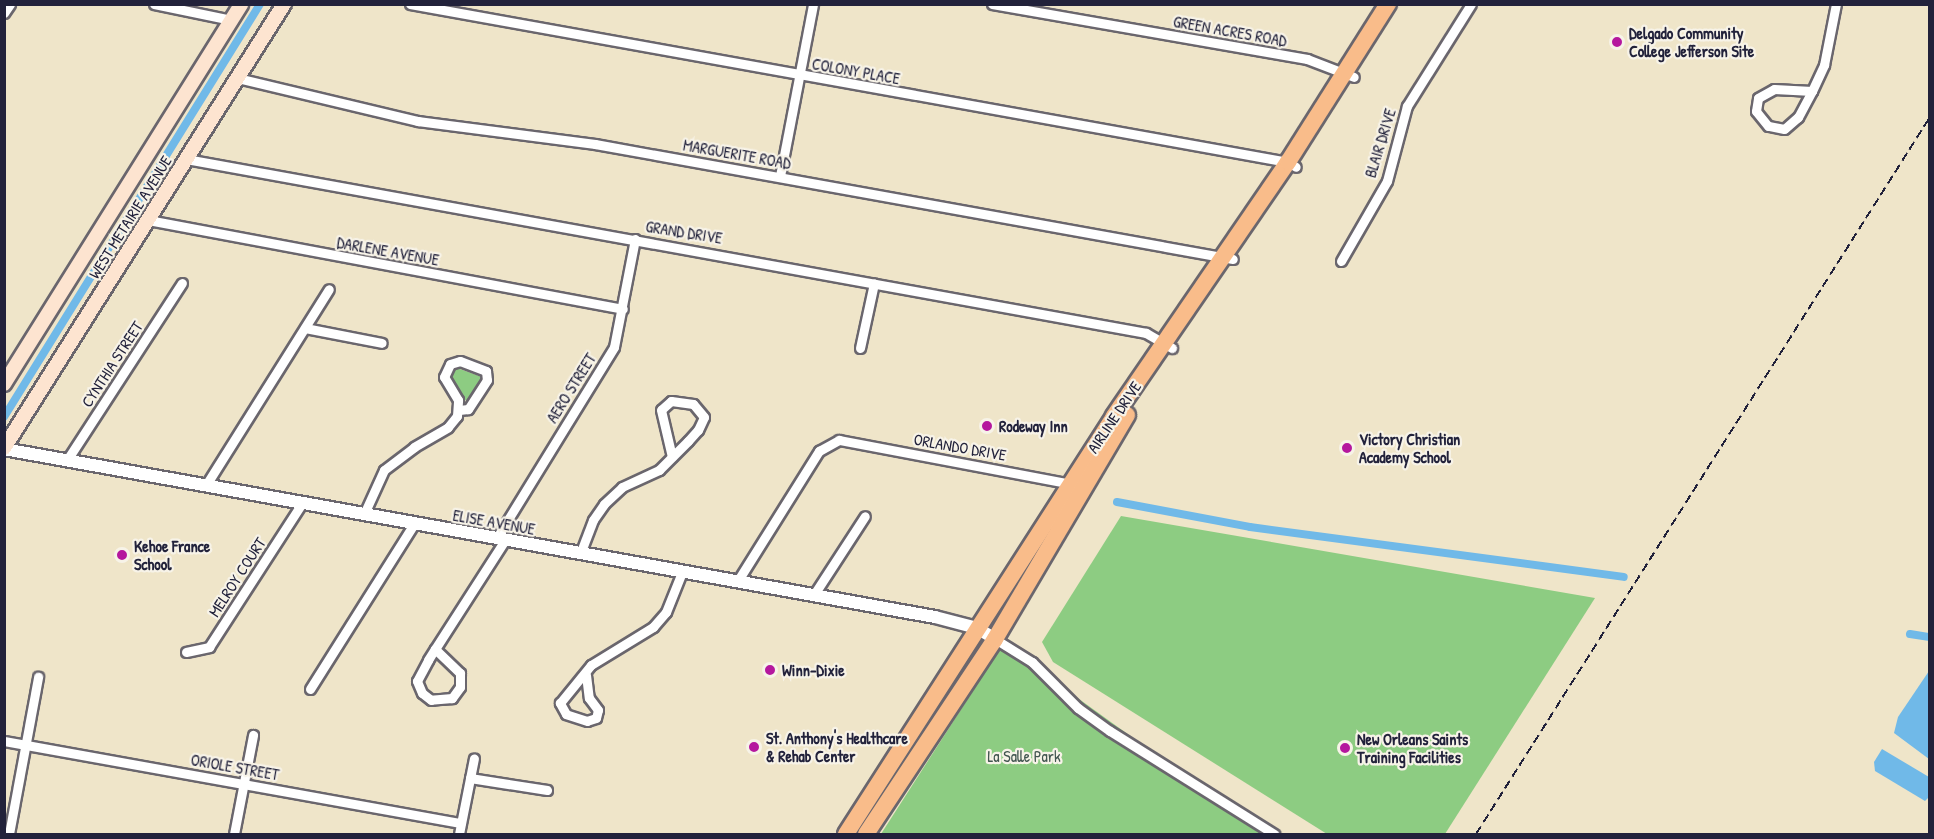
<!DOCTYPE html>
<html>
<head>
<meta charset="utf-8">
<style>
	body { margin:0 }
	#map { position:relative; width:1934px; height:839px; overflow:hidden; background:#efe5c9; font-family:"Patrick Hand",sans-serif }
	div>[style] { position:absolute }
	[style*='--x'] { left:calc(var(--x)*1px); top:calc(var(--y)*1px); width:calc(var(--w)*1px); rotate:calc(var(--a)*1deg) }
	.green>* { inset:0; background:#8dcc82 }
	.water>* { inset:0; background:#70b9e8 }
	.canal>* { height:8px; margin:-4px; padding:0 4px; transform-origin:4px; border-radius:4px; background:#70b9e8 }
	.roads { filter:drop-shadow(2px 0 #6a666d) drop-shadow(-2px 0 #6a666d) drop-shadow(0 2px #6a666d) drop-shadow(0 -2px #6a666d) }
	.minor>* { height:9px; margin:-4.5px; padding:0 4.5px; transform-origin:4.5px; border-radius:4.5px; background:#fff }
	.tertiary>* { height:12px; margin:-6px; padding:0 6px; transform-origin:6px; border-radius:6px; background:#fff }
	.secondary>* { height:14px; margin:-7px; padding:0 7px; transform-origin:7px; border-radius:7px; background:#fde4d0 }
	.trunk>* { height:16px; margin:-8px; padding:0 8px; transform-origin:8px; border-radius:8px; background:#f9bc8a }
	.rail>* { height:2px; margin-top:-1px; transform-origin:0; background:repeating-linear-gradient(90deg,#22223b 0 9px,transparent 0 13.5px) }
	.dots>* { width:16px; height:16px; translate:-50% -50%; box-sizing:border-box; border:3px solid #f7f3e8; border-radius:50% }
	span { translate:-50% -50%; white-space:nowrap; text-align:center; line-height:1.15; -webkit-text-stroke:4.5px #f7f3e8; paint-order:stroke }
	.street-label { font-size:16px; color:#22223b }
	.poi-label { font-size:16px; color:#22223b; font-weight:700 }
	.left { translate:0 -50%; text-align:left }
	.park-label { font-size:16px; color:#425550 }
	.frame { position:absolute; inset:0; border:6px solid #22223b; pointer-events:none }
</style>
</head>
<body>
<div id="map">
	<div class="green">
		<i style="clip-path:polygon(457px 368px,482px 377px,468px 401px,462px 399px,449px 376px,450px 371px)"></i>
		<i style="clip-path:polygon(1121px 516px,1595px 598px,1445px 834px,1327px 834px,1053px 662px,1042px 642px)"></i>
		<i style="clip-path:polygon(1003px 644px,1266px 834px,881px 834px)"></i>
	</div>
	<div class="water">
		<i style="clip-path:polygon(1929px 671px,1929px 759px,1894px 733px,1898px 717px)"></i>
		<i style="clip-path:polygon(1882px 749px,1929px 777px,1929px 797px,1925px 801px,1875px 771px,1874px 762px)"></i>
	</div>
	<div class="canal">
		<i style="--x:4;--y:417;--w:486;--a:-58.2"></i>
		<i style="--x:1117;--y:502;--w:135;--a:10.6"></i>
		<i style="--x:1250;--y:527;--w:377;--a:7.6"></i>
		<i style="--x:1910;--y:634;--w:20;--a:9"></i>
	</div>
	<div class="roads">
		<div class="minor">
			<i style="--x:154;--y:4;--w:79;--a:11.7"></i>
			<i style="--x:410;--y:4;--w:892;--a:10.2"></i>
			<i style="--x:1288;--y:162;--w:9;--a:32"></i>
			<i style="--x:992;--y:4;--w:320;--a:9.9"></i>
			<i style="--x:1307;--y:59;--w:50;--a:21"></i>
			<i style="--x:4;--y:13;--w:11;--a:-56"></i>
			<i style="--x:237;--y:78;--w:186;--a:13.4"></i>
			<i style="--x:418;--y:121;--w:178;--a:7.4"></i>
			<i style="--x:595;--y:144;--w:648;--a:10.22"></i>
			<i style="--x:1774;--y:89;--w:38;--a:3"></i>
			<i style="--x:1812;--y:91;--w:30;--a:118"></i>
			<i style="--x:1798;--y:117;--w:18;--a:139"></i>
			<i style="--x:1784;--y:129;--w:16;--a:-169"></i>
			<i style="--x:1768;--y:126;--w:19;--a:-129"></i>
			<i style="--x:1756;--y:111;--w:13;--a:-81"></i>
			<i style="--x:1758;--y:98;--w:18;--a:-29"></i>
			<i style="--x:1812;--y:91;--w:29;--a:-65"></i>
			<i style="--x:1824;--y:65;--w:62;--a:-78.9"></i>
			<i style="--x:186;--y:159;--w:976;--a:10.27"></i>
			<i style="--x:1146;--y:333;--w:30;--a:30"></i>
			<i style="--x:780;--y:176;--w:175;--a:-79.1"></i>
			<i style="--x:148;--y:220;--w:483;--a:10.6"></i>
			<i style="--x:1341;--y:261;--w:92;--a:-60.1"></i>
			<i style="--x:1387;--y:181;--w:78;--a:-75.1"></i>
			<i style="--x:1407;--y:106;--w:120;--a:-57.9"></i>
			<i style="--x:305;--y:328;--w:78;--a:11"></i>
			<i style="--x:860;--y:348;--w:66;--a:-77.8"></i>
			<i style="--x:67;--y:460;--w:211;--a:-57"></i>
			<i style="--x:206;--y:485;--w:231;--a:-57.9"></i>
			<i style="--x:364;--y:514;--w:48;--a:-65.6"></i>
			<i style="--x:384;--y:470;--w:38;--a:-37"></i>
			<i style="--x:414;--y:447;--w:39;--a:-30"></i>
			<i style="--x:448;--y:427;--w:14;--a:-51"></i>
			<i style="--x:457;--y:416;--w:16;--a:-86"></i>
			<i style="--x:458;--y:400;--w:27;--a:-121"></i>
			<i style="--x:444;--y:377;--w:14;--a:-65"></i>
			<i style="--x:450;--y:364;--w:10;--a:-17"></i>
			<i style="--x:460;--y:361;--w:28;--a:21"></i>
			<i style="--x:486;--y:371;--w:9;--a:84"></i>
			<i style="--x:487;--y:380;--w:35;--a:123"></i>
			<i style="--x:468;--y:409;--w:9;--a:174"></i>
			<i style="--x:496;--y:539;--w:225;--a:-58.4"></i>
			<i style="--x:614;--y:347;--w:110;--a:-79"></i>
			<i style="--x:580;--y:554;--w:36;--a:-69"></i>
			<i style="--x:593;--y:520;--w:19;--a:-55"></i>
			<i style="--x:604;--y:504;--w:25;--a:-43"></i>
			<i style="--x:622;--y:487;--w:41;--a:-24.7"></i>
			<i style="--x:659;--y:470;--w:41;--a:-45"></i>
			<i style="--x:688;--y:441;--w:15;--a:-48"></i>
			<i style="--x:698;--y:430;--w:14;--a:-65"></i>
			<i style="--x:704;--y:417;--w:17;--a:-130"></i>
			<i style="--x:693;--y:404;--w:22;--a:-172"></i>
			<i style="--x:671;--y:401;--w:13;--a:138"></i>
			<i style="--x:661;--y:410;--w:48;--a:76.8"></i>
			<i style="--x:737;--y:582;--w:155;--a:-58"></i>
			<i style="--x:819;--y:451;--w:23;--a:-29"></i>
			<i style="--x:839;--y:440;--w:237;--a:10.7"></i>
			<i style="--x:813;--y:596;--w:95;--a:-57"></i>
			<i style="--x:995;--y:639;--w:44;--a:31.9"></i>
			<i style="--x:1032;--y:662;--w:65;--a:45"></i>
			<i style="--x:1078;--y:708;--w:39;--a:36"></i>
			<i style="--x:1110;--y:731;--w:194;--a:32.1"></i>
			<i style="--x:435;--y:649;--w:35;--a:44"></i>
			<i style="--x:460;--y:673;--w:14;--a:90"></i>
			<i style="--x:460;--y:687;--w:14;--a:126"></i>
			<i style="--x:452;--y:698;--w:21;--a:175"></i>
			<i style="--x:431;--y:700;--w:11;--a:-142"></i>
			<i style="--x:422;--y:693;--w:13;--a:-113"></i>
			<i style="--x:417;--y:681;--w:24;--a:-62"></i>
			<i style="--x:428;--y:660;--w:13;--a:-58"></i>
			<i style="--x:435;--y:649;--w:130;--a:-57.3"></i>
			<i style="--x:186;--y:652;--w:24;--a:-12"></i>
			<i style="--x:209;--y:647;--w:171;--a:-57.1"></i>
			<i style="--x:586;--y:675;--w:23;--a:83"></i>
			<i style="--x:589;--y:698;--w:15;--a:53"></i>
			<i style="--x:598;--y:710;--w:8;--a:104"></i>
			<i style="--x:596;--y:718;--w:9;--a:162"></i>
			<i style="--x:587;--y:721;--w:22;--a:-162"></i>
			<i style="--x:566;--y:714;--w:13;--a:-119"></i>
			<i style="--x:560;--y:703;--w:49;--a:-50.8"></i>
			<i style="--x:591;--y:665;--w:73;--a:-31.5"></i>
			<i style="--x:653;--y:627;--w:20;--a:-49"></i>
			<i style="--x:666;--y:612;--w:43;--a:-68.2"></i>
			<i style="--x:310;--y:689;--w:195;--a:-57.8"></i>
			<i style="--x:4;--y:741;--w:464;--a:10.2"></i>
			<i style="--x:470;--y:778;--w:78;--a:8.9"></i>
			<i style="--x:9;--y:834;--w:160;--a:-79.5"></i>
			<i style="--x:234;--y:834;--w:101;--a:-79.1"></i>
			<i style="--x:459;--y:834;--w:77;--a:-78.8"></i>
		</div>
		<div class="tertiary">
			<i style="--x:4;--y:449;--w:946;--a:10.23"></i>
			<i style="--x:935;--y:617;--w:43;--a:14.7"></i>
			<i style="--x:977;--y:628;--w:21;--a:31"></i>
		</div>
		<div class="secondary">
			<i style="--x:4;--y:384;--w:448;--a:-58"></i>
			<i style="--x:4;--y:448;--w:525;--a:-57.76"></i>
		</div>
		<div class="trunk">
			<i style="--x:846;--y:834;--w:497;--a:-57.3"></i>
			<i style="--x:1114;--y:416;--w:308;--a:-55.6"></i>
			<i style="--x:1288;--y:162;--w:187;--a:-57.7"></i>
			<i style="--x:866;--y:834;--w:234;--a:-56.5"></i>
			<i style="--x:995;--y:639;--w:260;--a:-59.5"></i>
		</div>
	</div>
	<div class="rail">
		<i style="--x:1476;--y:834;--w:849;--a:-57.66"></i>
	</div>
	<div class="dots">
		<i style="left:1617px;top:42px;background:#b5179e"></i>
		<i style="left:987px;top:426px;background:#b5179e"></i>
		<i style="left:1347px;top:448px;background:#b5179e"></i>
		<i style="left:122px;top:555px;background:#b5179e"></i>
		<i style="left:770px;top:670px;background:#b5179e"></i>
		<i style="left:754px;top:747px;background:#b5179e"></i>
		<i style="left:1345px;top:748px;background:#b5179e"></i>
	</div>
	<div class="street-label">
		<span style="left:1230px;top:31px;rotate:10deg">GREEN ACRES ROAD</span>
		<span style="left:856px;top:71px;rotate:10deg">COLONY PLACE</span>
		<span style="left:1380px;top:143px;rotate:-73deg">BLAIR DRIVE</span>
		<span style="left:737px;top:154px;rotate:10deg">MARGUERITE ROAD</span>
		<span style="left:130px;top:217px;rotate:-58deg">WEST METAIRIE AVENUE</span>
		<span style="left:684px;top:232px;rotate:9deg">GRAND DRIVE</span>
		<span style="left:388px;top:251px;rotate:10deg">DARLENE AVENUE</span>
		<span style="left:112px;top:364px;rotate:-57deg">CYNTHIA STREET</span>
		<span style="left:571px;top:388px;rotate:-58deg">AERO STREET</span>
		<span style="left:1114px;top:417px;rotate:-56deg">AIRLINE DRIVE</span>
		<span style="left:960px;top:447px;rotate:10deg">ORLANDO DRIVE</span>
		<span style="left:494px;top:522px;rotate:10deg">ELISE AVENUE</span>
		<span style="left:237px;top:577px;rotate:-57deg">MELROY COURT</span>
		<span style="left:235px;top:767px;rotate:10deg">ORIOLE STREET</span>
	</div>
	<div class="poi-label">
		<span class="left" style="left:1629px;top:42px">Delgado Community<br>College Jefferson Site</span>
		<span class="left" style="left:999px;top:426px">Rodeway Inn</span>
		<span class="left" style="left:1359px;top:448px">Victory Christian<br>Academy School</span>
		<span class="left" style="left:134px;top:555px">Kehoe France<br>School</span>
		<span class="left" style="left:782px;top:670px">Winn-Dixie</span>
		<span class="left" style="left:766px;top:747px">St. Anthony's Healthcare<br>&amp; Rehab Center</span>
		<span class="left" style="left:1357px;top:748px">New Orleans Saints<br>Training Facilities</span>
	</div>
	<div class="park-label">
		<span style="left:1024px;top:756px">La Salle Park</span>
	</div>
	<div class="frame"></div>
</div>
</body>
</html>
